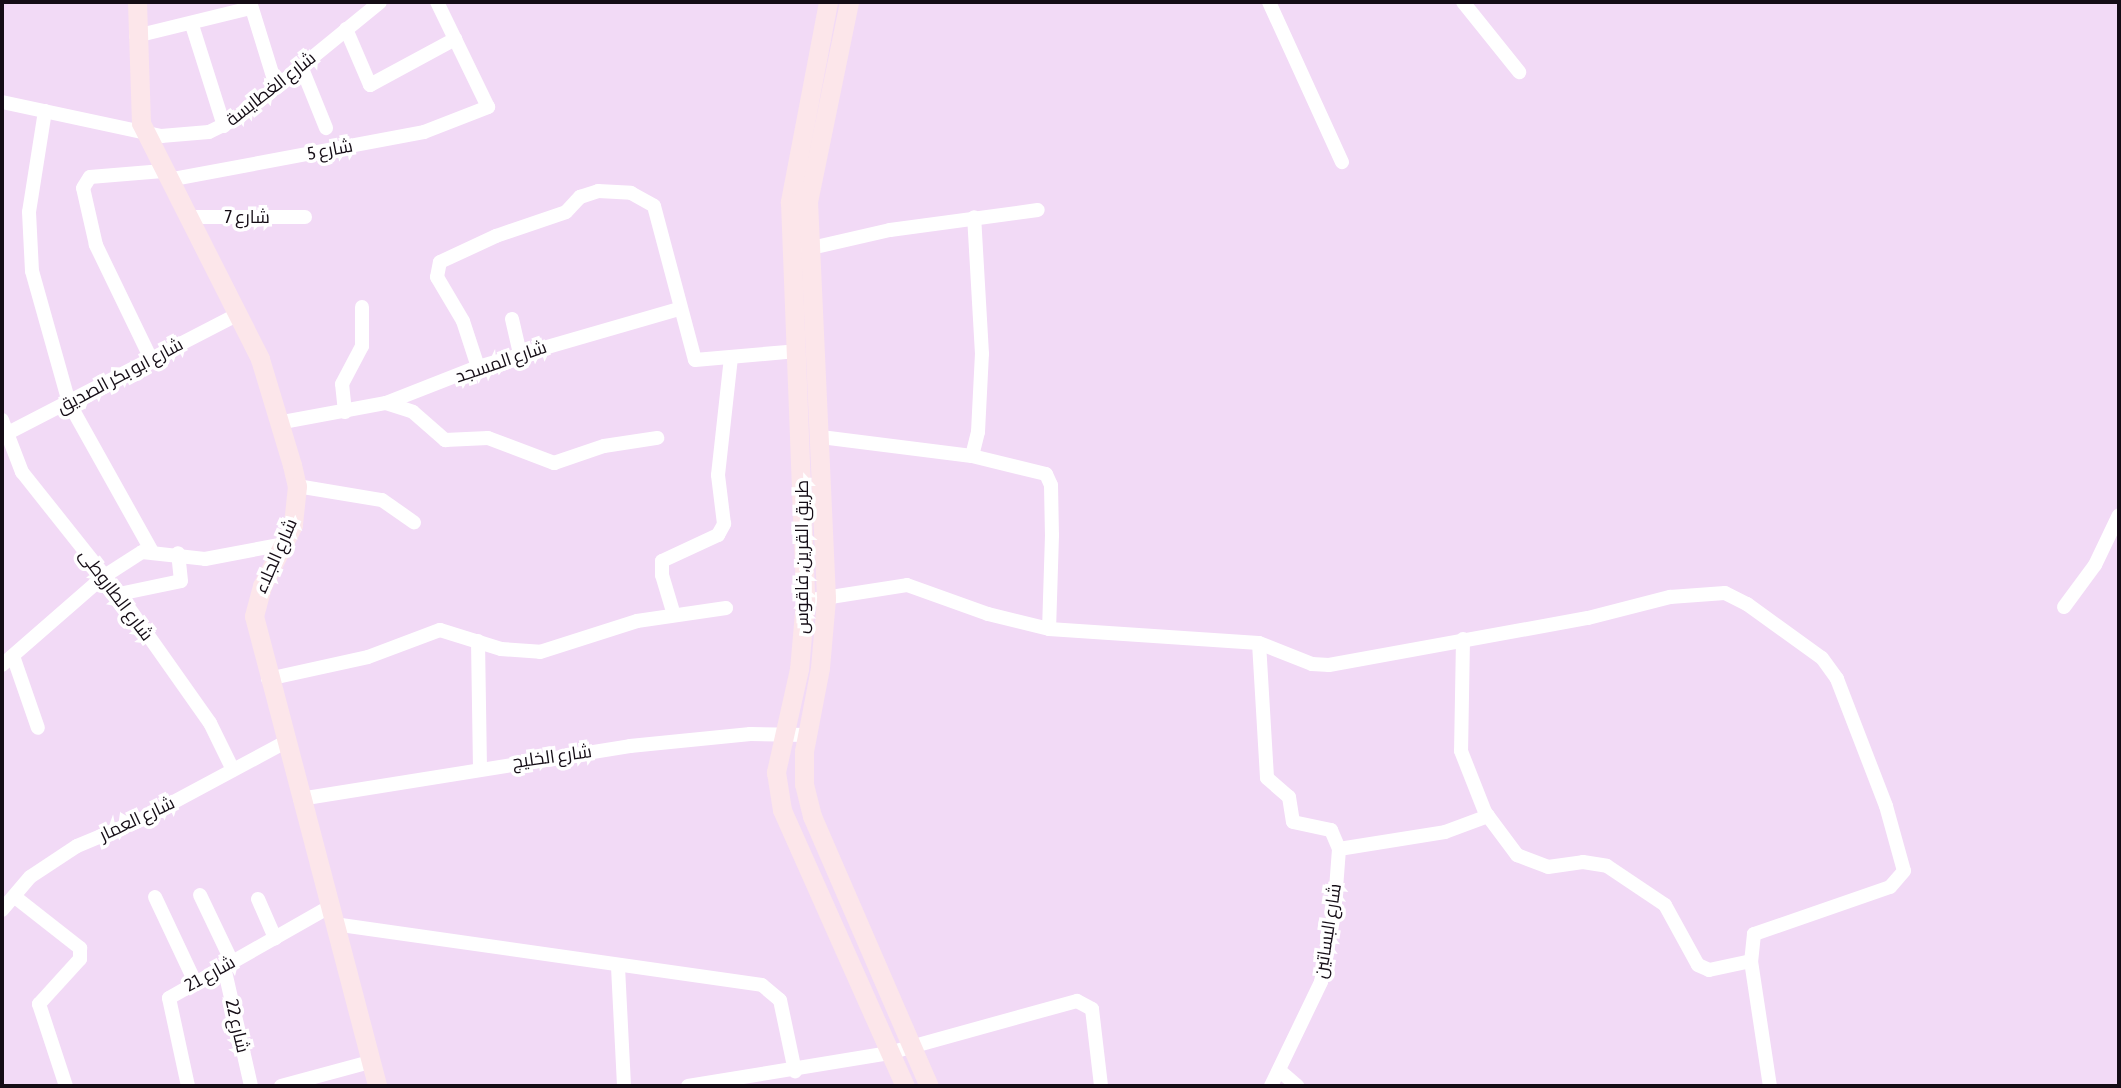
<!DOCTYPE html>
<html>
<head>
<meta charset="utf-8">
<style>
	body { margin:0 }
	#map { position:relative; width:2121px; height:1088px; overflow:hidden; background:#f2daf6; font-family:"Asap Condensed",Cairo,sans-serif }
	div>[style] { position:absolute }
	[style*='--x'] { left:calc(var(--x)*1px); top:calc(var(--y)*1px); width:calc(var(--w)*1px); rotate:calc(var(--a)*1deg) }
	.street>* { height:14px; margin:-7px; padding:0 7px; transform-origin:7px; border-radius:7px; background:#fff }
	.secondary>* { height:19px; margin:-9.5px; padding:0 9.5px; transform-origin:9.5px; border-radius:9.5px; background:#fce6ea }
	span { translate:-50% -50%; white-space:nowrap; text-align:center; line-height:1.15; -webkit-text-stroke:7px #fff; paint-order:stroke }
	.street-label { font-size:18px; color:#140c15 }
	.frame { position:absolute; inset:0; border:4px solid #140c15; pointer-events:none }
</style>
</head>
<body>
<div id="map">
	<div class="street">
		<i style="--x:250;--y:2;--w:88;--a:72.8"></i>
		<i style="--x:1269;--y:2;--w:176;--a:65.5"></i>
		<i style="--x:1463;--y:2;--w:90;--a:51.3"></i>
		<i style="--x:192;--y:25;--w:106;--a:72.4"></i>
		<i style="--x:346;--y:29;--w:61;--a:66.8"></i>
		<i style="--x:370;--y:85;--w:97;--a:-28.4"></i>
		<i style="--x:136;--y:36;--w:118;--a:-13.7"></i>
		<i style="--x:301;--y:66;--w:67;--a:68"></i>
		<i style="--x:2;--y:102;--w:163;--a:12.1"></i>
		<i style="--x:161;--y:136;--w:48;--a:-4.8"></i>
		<i style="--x:209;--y:132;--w:32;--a:-26"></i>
		<i style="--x:238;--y:118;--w:183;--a:-39.2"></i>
		<i style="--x:45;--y:111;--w:102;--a:99"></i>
		<i style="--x:29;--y:212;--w:59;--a:87.1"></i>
		<i style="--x:32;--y:271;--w:137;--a:74.3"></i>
		<i style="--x:69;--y:403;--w:168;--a:60.8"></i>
		<i style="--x:168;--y:180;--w:260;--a:-10.6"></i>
		<i style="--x:424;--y:132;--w:69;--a:-21.3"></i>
		<i style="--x:488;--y:107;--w:117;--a:-115.9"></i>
		<i style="--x:188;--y:217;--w:117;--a:0"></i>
		<i style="--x:807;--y:249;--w:85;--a:-12.9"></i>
		<i style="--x:890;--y:230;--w:149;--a:-7.7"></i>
		<i style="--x:512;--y:319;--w:36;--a:77"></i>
		<i style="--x:151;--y:359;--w:127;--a:-115.8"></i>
		<i style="--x:96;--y:245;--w:58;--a:-102.8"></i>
		<i style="--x:83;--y:188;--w:13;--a:-58"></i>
		<i style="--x:90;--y:177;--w:73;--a:-4.7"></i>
		<i style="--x:478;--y:367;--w:48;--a:-108.1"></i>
		<i style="--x:463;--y:321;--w:51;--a:-120.6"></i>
		<i style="--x:437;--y:277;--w:15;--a:-79"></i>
		<i style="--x:440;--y:262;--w:62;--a:-24.9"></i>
		<i style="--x:496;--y:236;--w:74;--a:-18.9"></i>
		<i style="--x:566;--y:212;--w:21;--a:-47"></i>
		<i style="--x:580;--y:197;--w:19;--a:-18"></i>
		<i style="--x:598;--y:191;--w:33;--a:3"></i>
		<i style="--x:631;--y:193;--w:26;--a:29"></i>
		<i style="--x:654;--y:206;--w:159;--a:75.1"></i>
		<i style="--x:695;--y:360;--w:102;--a:-5"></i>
		<i style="--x:386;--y:403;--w:28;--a:18"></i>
		<i style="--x:413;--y:412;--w:43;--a:41.2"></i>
		<i style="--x:445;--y:440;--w:43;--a:-2.7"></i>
		<i style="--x:488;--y:438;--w:71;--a:20.7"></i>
		<i style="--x:554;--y:463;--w:53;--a:-18.8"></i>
		<i style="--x:604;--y:446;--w:54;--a:-8.6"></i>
		<i style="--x:345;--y:412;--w:28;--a:-96"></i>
		<i style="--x:342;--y:384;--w:43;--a:-62.2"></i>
		<i style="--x:362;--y:346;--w:39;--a:-90"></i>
		<i style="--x:2;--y:420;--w:56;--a:69"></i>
		<i style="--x:22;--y:472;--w:156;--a:51.5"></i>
		<i style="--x:119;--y:594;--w:158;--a:54.8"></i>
		<i style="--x:210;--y:723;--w:52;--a:63.9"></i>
		<i style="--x:283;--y:422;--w:105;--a:-10.5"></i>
		<i style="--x:386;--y:403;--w:99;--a:-21.4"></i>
		<i style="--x:478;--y:367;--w:209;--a:-16.1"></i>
		<i style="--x:2;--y:436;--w:266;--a:-27.3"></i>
		<i style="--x:821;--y:437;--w:152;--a:7.2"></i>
		<i style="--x:972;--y:456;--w:76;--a:13.7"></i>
		<i style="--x:1046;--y:474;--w:12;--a:66"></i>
		<i style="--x:1051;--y:485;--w:50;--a:88.9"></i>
		<i style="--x:1052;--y:535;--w:94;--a:91.8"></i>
		<i style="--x:972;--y:456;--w:25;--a:-76"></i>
		<i style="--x:978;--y:432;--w:78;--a:-87.1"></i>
		<i style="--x:982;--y:354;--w:137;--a:-93.3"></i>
		<i style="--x:297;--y:486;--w:86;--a:9.4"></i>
		<i style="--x:382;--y:500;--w:39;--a:35"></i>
		<i style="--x:119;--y:594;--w:63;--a:-11.8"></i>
		<i style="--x:181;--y:581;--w:28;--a:-96"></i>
		<i style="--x:805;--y:601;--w:103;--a:-8.9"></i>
		<i style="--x:907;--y:585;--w:86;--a:19.7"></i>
		<i style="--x:988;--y:614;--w:63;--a:13.8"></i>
		<i style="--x:1049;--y:629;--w:210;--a:3.8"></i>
		<i style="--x:1259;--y:643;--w:57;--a:21.6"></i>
		<i style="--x:1312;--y:664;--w:17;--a:3"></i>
		<i style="--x:1329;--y:665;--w:263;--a:-10.3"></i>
		<i style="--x:1588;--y:618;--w:85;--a:-14.4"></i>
		<i style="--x:1670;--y:597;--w:55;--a:-4.2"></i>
		<i style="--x:1725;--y:593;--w:25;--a:27"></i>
		<i style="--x:1747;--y:604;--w:92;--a:35.8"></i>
		<i style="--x:1822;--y:658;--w:26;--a:54"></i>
		<i style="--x:1837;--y:679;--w:136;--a:68.9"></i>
		<i style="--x:1886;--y:806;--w:67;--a:74.5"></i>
		<i style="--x:1904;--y:871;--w:21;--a:131"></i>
		<i style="--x:1890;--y:887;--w:144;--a:160.9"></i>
		<i style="--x:1754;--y:934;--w:27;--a:96"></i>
		<i style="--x:1751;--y:961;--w:126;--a:81.4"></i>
		<i style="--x:2064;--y:607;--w:52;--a:-53.6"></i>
		<i style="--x:2095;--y:565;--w:55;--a:-64.4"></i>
		<i style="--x:674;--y:615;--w:42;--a:-106.7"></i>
		<i style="--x:662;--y:575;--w:14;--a:-90"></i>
		<i style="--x:662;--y:561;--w:62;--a:-24.9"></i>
		<i style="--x:718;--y:535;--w:13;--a:-61"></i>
		<i style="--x:724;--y:524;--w:49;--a:-97"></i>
		<i style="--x:718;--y:475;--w:118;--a:-83.7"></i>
		<i style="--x:1463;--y:639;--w:112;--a:91"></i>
		<i style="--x:1461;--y:751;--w:66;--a:68.5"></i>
		<i style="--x:1485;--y:812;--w:54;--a:53.3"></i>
		<i style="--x:1517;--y:855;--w:33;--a:21"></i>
		<i style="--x:1548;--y:867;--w:35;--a:-8"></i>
		<i style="--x:1583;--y:862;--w:24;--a:9"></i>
		<i style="--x:1607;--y:866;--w:70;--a:33.9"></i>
		<i style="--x:1665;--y:905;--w:68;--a:61.2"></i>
		<i style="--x:1698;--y:965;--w:12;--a:24"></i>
		<i style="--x:1709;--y:970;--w:43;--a:-12.1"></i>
		<i style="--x:478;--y:641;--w:127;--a:89.1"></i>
		<i style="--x:1259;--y:643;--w:135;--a:86.6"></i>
		<i style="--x:1267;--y:778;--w:29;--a:41"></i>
		<i style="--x:1289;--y:797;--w:25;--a:81"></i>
		<i style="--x:1293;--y:822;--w:39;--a:12"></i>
		<i style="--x:1331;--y:830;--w:21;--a:67"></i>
		<i style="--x:1339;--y:849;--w:66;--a:94.3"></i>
		<i style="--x:1334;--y:915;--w:68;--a:101"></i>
		<i style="--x:1321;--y:982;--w:115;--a:115.7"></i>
		<i style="--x:13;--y:656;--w:76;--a:70.9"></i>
		<i style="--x:2;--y:665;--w:134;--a:-41.1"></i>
		<i style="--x:103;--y:577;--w:46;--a:-32.7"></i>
		<i style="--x:142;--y:552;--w:63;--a:6.3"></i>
		<i style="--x:205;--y:559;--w:80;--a:-10.8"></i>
		<i style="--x:268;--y:679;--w:102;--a:-12.4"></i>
		<i style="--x:368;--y:657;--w:77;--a:-20.6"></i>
		<i style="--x:440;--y:630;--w:64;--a:17.3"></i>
		<i style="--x:501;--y:649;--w:39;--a:4"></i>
		<i style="--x:540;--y:652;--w:102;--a:-17.7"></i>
		<i style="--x:637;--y:621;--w:90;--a:-8.3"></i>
		<i style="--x:300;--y:799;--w:334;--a:-9.1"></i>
		<i style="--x:630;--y:746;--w:121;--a:-5.7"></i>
		<i style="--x:750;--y:734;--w:57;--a:1"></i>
		<i style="--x:1339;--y:849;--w:107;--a:-9.1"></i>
		<i style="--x:1445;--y:832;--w:46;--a:-20.4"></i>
		<i style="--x:200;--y:895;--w:74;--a:64.5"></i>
		<i style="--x:15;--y:897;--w:83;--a:38.1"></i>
		<i style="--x:80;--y:948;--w:11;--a:90"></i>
		<i style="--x:80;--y:959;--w:61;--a:132.3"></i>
		<i style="--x:39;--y:1004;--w:86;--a:71.8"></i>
		<i style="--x:155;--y:897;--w:94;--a:64.8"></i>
		<i style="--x:258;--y:899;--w:43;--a:66.4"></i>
		<i style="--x:2;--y:910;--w:43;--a:-49.7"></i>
		<i style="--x:30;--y:877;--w:56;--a:-33.4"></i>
		<i style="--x:77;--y:846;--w:70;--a:-22.6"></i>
		<i style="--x:142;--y:819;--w:161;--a:-28.2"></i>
		<i style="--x:334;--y:924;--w:432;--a:8.1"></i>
		<i style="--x:762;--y:985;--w:23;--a:40"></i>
		<i style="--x:780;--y:1000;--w:73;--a:78.1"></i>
		<i style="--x:224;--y:967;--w:122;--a:77.2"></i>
		<i style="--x:618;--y:967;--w:119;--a:87.1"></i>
		<i style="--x:1280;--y:1071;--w:23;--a:41"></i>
		<i style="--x:188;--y:1086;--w:90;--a:-102.2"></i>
		<i style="--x:169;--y:998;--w:184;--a:-29.6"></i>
		<i style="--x:281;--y:1086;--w:92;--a:-15.1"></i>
		<i style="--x:688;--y:1086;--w:204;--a:-9.3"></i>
		<i style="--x:889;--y:1053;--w:195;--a:-15.5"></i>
		<i style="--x:1077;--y:1001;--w:17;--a:28"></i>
		<i style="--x:1092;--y:1009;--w:78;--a:83.3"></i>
	</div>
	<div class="secondary">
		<i style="--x:137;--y:2;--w:121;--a:88.1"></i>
		<i style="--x:141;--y:123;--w:264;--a:63.2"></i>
		<i style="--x:260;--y:359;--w:111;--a:73.2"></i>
		<i style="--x:292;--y:465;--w:22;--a:77"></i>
		<i style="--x:297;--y:486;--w:39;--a:96"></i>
		<i style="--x:293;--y:525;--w:68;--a:116.9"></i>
		<i style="--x:262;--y:586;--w:31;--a:105"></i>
		<i style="--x:254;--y:616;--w:486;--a:75.3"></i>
		<i style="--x:828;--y:2;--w:204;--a:100.8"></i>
		<i style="--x:790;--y:202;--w:399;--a:87.8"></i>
		<i style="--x:805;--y:601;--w:68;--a:95"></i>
		<i style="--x:799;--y:669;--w:106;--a:102.6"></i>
		<i style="--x:776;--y:772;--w:38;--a:81"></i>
		<i style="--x:782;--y:810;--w:302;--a:66"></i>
		<i style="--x:849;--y:2;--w:203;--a:101.6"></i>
		<i style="--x:808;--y:201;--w:398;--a:87.4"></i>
		<i style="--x:826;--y:599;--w:69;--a:95"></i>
		<i style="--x:820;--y:668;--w:85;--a:100.9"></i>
		<i style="--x:804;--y:751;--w:33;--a:90"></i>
		<i style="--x:804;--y:784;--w:33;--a:76"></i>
		<i style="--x:812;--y:816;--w:294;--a:66.6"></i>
	</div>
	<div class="street-label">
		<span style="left:271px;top:89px;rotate:-38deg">شارع الغطايسة</span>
		<span style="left:330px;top:150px;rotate:-11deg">شارع 5</span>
		<span style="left:247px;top:217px">شارع 7</span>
		<span style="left:501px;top:362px;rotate:-19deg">شارع المسجد</span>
		<span style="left:120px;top:376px;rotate:-28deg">شارع ابو بكر الصديق</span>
		<span style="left:276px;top:556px;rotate:-66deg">شارع الجلاء</span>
		<span style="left:802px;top:557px;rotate:-90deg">طريق القرين, فاقوس</span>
		<span style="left:116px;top:595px;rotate:53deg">شارع الطاروطى</span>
		<span style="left:552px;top:757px;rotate:-8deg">شارع الخليج</span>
		<span style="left:137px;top:819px;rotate:-25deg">شارع العمار</span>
		<span style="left:1328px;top:931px;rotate:-81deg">شارع البساتين</span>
		<span style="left:210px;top:974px;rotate:-29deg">شارع 21</span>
		<span style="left:237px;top:1026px;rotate:77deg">شارع 22</span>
	</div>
	<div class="frame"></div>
</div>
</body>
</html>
